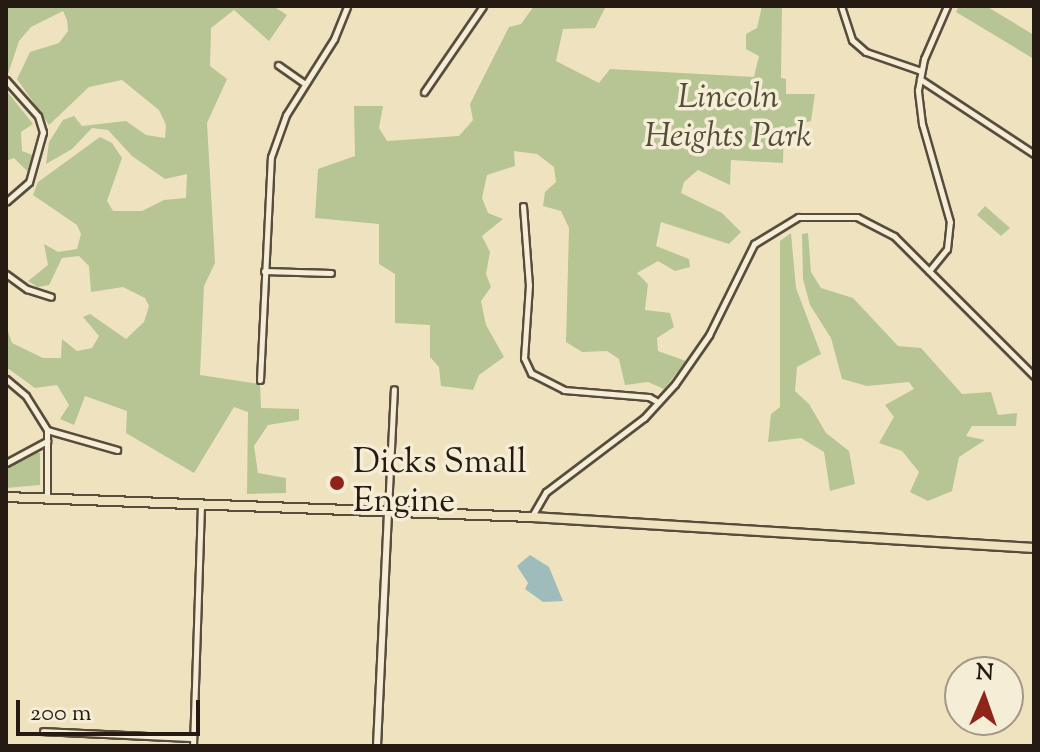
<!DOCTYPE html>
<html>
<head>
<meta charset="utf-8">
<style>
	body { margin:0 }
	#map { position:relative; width:1040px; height:752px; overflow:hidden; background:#efe3bf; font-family:"Sorts Mill Goudy",serif }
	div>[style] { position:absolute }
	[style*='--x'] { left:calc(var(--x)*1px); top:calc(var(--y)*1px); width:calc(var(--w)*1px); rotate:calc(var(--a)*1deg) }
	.green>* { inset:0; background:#b7c494 }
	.water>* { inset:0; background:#9dbcbb }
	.roads { filter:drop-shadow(2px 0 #584d3d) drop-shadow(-2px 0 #584d3d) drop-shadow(0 2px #584d3d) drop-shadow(0 -2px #584d3d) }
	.minor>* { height:5px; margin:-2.5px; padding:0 2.5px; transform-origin:2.5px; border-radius:2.5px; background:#f5edd5 }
	.tertiary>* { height:6px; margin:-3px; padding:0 3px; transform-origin:3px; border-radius:3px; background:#f5edd5 }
	.primary>* { height:8px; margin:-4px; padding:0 4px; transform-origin:4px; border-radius:4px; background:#efe3bf }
	.dots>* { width:22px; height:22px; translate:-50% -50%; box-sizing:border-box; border:4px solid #f5edd5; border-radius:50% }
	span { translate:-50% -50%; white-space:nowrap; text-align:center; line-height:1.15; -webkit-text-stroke:7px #f5edd5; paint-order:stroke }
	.park-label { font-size:34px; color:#524e39; font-style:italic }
	.poi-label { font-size:34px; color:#261b12 }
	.left { translate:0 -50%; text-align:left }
	.frame { position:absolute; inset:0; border:8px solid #261b12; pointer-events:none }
	.north { position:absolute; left:944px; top:656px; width:80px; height:80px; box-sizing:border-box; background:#f5edd5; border:2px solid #a29987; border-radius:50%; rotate:2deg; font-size:22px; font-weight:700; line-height:32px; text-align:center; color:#261b12 }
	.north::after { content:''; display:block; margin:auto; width:28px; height:36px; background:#8f2418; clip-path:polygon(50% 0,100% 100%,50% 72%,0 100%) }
	.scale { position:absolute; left:16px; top:700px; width:184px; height:36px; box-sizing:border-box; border:4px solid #261b12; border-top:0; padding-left:10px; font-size:24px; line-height:28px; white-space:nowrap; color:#261b12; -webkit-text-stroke:6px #f5edd5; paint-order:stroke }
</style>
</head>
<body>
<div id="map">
	<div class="green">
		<i style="clip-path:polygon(6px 6px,273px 6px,287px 15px,269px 41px,234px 10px,211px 28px,210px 66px,227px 79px,207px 123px,215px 263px,204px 286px,200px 375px,260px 384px,261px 408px,299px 409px,299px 420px,268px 425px,254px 446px,258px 473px,286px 478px,286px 493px,247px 494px,248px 412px,234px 407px,194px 473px,126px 433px,127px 411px,85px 396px,74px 425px,60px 419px,69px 405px,57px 385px,35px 388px,6px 367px,6px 326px,12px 343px,43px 358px,61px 358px,62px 339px,77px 351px,92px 348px,99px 336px,83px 317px,90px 314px,126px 339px,144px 322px,149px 306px,145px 298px,123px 287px,91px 292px,89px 266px,79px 256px,62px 258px,49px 285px,38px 287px,28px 281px,48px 265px,44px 244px,58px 252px,77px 249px,81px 234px,77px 225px,33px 195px,38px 182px,100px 137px,112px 143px,122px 158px,107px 201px,113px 211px,142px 211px,164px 200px,186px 198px,187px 174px,165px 179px,132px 156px,108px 130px,92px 128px,72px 149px,46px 164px,49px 142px,63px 120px,74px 116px,82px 126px,126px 121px,146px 135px,165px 138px,166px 125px,159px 110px,122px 80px,89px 87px,49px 125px,17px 79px,30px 52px,59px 43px,68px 31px,67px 20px,63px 11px,31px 27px,19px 41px,7px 77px)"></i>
		<i style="clip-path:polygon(534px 6px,606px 6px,595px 28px,563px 29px,556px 61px,599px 83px,610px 69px,754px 77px,759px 56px,746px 49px,746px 34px,757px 28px,762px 6px,782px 6px,781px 78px,786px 79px,786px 94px,815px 94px,811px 121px,784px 129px,783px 163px,731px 160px,730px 185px,698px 170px,684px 182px,681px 193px,722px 213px,741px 232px,729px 244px,661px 222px,656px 246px,689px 259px,690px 267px,675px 271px,658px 261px,637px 273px,648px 284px,645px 310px,670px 313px,674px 327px,657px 338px,658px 351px,686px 361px,664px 389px,648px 382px,625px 385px,619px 359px,607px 351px,582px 352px,566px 342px,569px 228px,561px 211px,543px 206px,545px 192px,556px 182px,554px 167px,537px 154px,514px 151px,515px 166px,487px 175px,482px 198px,488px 213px,503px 219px,482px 236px,490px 252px,486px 274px,491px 287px,481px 301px,486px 325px,504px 357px,479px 375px,473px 390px,441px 386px,439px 367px,430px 357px,430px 325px,395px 323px,395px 274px,379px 264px,379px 224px,315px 218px,318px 169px,355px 156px,354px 106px,383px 106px,379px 128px,387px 141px,459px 136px,473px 120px,470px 104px,509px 27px,521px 24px)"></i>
		<i style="clip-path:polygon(959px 6px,986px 6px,1034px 35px,1034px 59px,956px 12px)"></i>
		<i style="clip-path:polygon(6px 90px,33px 124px,21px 132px,22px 151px,35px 156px,27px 171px,14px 158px,6px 161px)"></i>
		<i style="clip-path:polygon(985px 206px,1010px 228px,1001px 236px,977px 215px)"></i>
		<i style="clip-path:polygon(791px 233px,796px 288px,821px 354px,797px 367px,795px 391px,809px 404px,826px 433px,849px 451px,855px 484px,830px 491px,824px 452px,801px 438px,768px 442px,771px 414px,780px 407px,780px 241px)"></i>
		<i style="clip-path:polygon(808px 233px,811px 272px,821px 288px,853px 298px,898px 346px,921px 348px,962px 394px,991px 392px,998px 415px,1017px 413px,1016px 426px,972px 426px,966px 436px,985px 440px,959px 457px,952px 491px,928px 501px,910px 492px,919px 472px,902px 451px,879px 443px,894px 417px,885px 405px,914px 389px,909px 382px,867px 386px,842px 379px,831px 338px,810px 305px,803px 279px,802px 234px)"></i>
		<i style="clip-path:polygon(33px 452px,40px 453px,40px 485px,6px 488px,6px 469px)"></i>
	</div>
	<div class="water">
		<i style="clip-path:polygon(530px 555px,549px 567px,563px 601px,543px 602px,525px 589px,528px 583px,517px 566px)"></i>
	</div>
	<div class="roads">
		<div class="minor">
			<i style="--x:841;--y:6;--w:36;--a:72"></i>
			<i style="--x:852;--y:40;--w:18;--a:41"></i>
			<i style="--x:866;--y:52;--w:58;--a:19.1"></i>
			<i style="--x:278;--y:65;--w:32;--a:35"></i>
			<i style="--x:920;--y:79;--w:136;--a:33.3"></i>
			<i style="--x:6;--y:80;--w:48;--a:48.4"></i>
			<i style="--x:38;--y:116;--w:17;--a:73"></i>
			<i style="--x:43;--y:132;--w:52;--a:105.6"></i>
			<i style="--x:29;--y:182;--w:30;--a:139"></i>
			<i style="--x:424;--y:92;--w:104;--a:-55.5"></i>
			<i style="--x:523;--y:206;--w:79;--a:85.7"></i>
			<i style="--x:529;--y:285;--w:73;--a:93.9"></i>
			<i style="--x:524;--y:358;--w:17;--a:65"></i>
			<i style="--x:531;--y:373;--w:37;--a:27"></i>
			<i style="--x:564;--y:390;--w:85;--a:4.7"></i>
			<i style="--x:649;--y:397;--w:10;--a:29"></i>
			<i style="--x:264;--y:271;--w:67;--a:1.7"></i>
			<i style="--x:929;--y:271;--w:28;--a:-51"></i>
			<i style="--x:947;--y:249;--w:27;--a:-84"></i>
			<i style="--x:950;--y:222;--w:102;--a:-105.9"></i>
			<i style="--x:922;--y:124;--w:34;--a:-97"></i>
			<i style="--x:918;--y:90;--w:32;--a:-79"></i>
			<i style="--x:924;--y:59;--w:58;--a:-66.5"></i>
			<i style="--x:6;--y:274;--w:26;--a:36"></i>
			<i style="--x:27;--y:289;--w:25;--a:18"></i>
			<i style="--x:6;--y:379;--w:26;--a:40"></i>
			<i style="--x:26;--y:396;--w:40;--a:58"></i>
			<i style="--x:47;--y:430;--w:68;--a:90"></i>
			<i style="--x:260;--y:380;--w:223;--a:-87.2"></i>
			<i style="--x:271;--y:157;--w:45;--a:-70.3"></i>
			<i style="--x:286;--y:115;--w:90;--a:-57.7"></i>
			<i style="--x:334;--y:39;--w:35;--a:-68"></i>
			<i style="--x:47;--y:430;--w:73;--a:15.9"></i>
			<i style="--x:6;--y:463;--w:47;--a:-28.2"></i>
			<i style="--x:388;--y:510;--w:121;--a:-87.2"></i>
			<i style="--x:532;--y:516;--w:28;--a:-60"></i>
			<i style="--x:546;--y:492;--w:123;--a:-37.1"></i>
			<i style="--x:644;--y:418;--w:46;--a:-47.6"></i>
			<i style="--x:675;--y:384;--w:60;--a:-55.2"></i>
			<i style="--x:709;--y:335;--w:102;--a:-63.7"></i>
			<i style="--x:754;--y:244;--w:52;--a:-31.5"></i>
			<i style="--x:798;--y:217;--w:59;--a:0"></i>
			<i style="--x:857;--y:217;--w:42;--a:27.2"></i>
			<i style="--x:894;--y:236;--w:198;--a:45"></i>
			<i style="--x:43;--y:731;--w:150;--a:2.7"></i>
			<i style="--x:193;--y:746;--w:241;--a:-88.1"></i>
		</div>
		<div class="tertiary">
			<i style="--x:377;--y:746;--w:236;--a:-87.3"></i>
		</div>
		<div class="primary">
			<i style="--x:6;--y:497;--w:526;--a:2.18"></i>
			<i style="--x:532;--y:517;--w:503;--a:3.53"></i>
		</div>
	</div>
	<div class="dots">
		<i style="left:337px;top:483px;background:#8f2418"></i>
	</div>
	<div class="park-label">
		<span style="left:728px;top:118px">Lincoln<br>Heights Park</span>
	</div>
	<div class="poi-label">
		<span class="left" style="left:353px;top:483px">Dicks Small<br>Engine</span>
	</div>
	<div class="frame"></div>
	<div class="north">N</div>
	<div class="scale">200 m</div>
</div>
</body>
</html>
